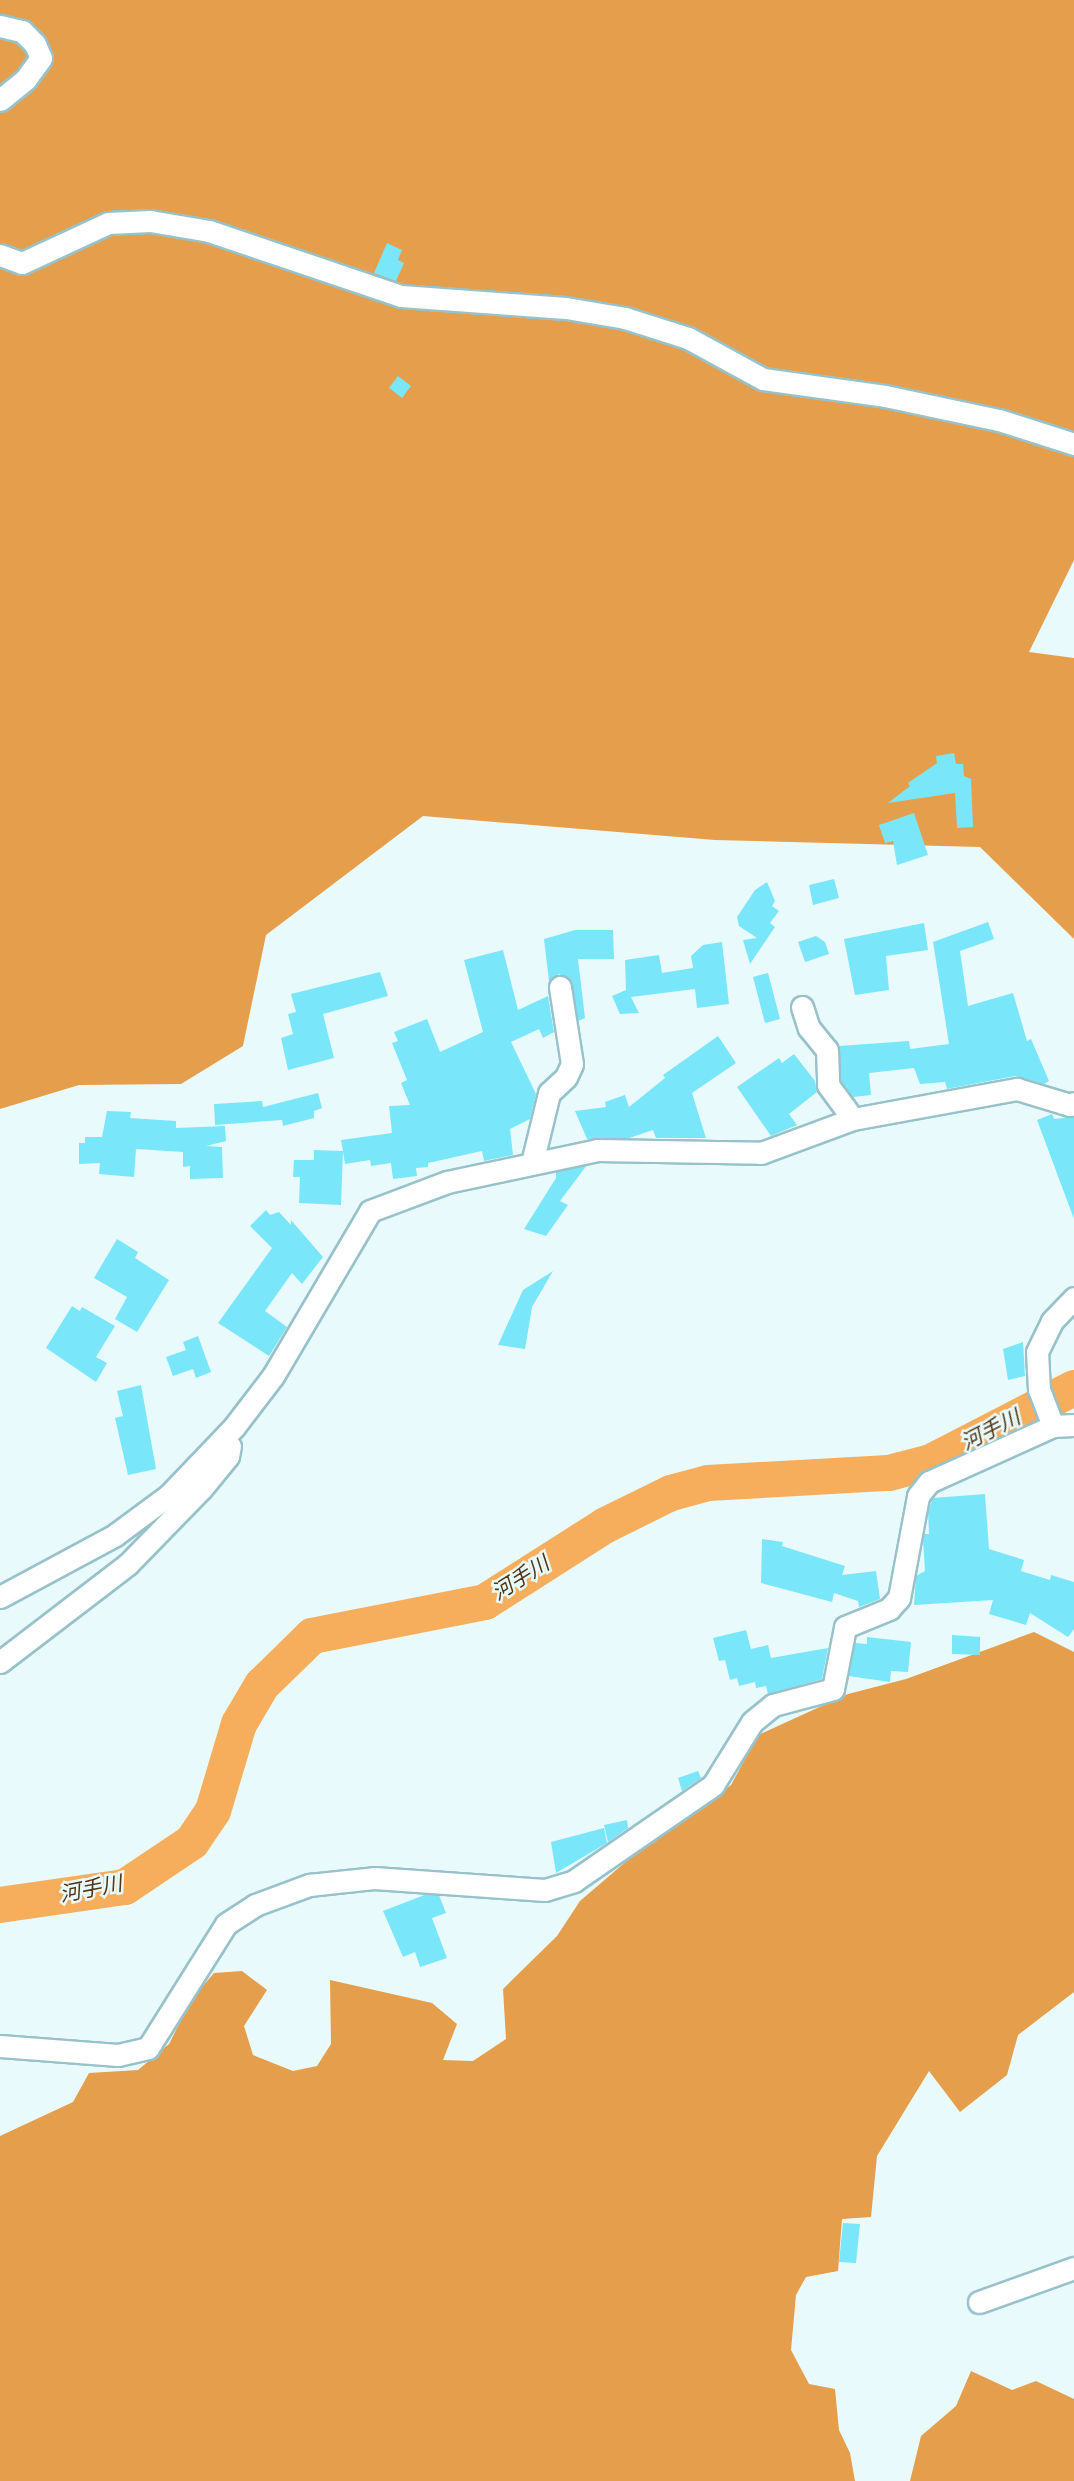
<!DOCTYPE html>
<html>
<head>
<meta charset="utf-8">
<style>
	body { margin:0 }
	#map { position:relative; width:1074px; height:2481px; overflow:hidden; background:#e9fafd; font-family:"Sofia Sans Condensed","Noto Sans JP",sans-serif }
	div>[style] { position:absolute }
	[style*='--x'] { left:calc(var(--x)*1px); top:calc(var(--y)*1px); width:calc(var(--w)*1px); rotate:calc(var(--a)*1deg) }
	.forest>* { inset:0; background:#e59e4c }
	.river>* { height:36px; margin:-18px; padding:0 18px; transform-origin:18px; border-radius:18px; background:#f6ae5d }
	.building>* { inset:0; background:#7ae6f9 }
	.roads { filter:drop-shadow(2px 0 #98c2ca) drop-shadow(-2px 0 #98c2ca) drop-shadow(0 2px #98c2ca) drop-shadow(0 -2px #98c2ca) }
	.minor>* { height:21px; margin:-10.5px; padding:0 10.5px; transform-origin:10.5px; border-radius:10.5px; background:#fff }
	span { translate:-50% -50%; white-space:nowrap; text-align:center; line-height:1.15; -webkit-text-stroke:5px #e9fafd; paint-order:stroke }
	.water-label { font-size:21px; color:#523513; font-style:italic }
</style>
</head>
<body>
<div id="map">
	<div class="forest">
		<i style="clip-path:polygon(0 0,1074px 0,1074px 560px,1029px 652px,1074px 658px,1074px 939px,980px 847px,715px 840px,423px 816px,266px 935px,243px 1046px,181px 1084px,79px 1085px,0 1109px)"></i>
		<i style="clip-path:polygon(1034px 1632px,1074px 1652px,1074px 1992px,1018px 2035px,1007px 2075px,960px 2112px,929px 2071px,877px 2156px,871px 2217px,842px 2219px,838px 2271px,806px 2277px,796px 2295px,791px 2350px,809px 2384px,835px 2389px,839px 2430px,850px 2453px,855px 2481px,0 2481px,0 2136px,73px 2102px,89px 2073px,138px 2070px,169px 2044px,191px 2000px,214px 1973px,242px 1971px,267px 1990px,244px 2026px,253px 2055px,293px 2071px,317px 2066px,331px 2044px,330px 1980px,432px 2003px,457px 2024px,443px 2060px,473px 2061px,506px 2039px,503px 1989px,557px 1936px,580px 1901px,643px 1847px,731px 1785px,758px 1735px,848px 1694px,906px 1679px)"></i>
		<i style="clip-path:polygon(971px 2371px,1012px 2390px,1036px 2381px,1074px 2399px,1074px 2481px,910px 2481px,921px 2436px,956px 2406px)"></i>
	</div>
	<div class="river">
		<i style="--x:0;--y:1905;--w:126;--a:-8.2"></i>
		<i style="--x:125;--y:1887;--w:81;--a:-33.9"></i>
		<i style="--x:192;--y:1842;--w:37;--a:-56"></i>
		<i style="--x:213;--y:1811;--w:91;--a:-73.4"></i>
		<i style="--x:239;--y:1724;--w:45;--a:-59.5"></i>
		<i style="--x:262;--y:1685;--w:70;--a:-44.4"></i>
		<i style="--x:312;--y:1636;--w:176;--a:-11.1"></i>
		<i style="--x:485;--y:1602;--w:143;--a:-32.5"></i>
		<i style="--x:606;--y:1525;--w:72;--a:-26.2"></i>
		<i style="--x:671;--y:1493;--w:38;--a:-15"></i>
		<i style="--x:708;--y:1483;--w:181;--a:-3.2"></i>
		<i style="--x:889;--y:1473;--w:43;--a:-14.7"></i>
		<i style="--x:931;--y:1462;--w:161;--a:-27.4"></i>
	</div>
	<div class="building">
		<i style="clip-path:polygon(387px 243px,402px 250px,398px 260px,404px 263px,396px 281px,374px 273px)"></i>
		<i style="clip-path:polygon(398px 376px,411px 386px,402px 398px,389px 388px)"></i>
		<i style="clip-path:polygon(954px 753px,956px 764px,963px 764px,964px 776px,971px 779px,973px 827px,957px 828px,955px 793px,888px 803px,910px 786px,908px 783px,937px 763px,936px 756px)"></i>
		<i style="clip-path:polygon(914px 813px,928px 855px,897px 865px,893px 841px,885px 843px,879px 825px)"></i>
		<i style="clip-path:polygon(834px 879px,839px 898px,813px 905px,809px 885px)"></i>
		<i style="clip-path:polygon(767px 882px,775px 901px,772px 906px,779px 911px,770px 923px,775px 927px,750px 964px,743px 940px,757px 938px,739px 926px,737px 917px,755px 890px)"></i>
		<i style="clip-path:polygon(988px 922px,994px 939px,960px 951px,968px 1006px,1013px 993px,1027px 1041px,1031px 1039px,1049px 1081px,1044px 1084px,1015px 1076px,947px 1089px,945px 1082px,920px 1084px,914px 1068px,869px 1073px,871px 1095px,853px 1097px,841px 1081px,839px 1046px,909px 1041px,910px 1049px,949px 1044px,933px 942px)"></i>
		<i style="clip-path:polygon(924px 923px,928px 950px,886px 956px,889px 990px,855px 995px,844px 939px)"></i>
		<i style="clip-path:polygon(575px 930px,613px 930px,614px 959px,578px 959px,585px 1018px,578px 1021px,570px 980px,559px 974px,549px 981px,544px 939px)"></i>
		<i style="clip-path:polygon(816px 936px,825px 942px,829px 954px,805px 962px,798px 942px)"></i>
		<i style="clip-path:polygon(722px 942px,729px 1004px,697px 1008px,695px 989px,631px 997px,639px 1013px,620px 1014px,612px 996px,626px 990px,625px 960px,659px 955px,662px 973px,693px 968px,691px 956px,703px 945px)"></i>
		<i style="clip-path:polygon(503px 950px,518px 1010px,548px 996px,554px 1032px,543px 1038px,539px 1029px,511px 1042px,536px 1094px,530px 1119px,510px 1129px,513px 1155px,484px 1161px,482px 1151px,428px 1163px,428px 1167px,416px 1168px,417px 1176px,393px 1179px,391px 1163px,371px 1166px,370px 1160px,345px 1164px,343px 1152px,341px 1205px,299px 1203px,300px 1177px,293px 1177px,294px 1160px,314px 1160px,314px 1150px,343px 1151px,341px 1140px,392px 1133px,389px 1106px,410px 1105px,401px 1083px,407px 1080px,392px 1043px,398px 1041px,394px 1032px,427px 1019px,440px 1052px,483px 1032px,464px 960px)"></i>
		<i style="clip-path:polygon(380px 972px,388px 996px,323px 1014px,334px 1058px,288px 1070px,281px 1038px,293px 1034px,288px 1014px,296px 1012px,291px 994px)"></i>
		<i style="clip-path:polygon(768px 973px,780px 1019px,765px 1023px,753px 977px)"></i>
		<i style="clip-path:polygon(718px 1036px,736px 1063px,692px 1093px,706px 1138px,656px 1138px,653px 1130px,629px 1138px,587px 1139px,575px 1111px,606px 1107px,605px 1102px,625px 1095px,629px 1107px,665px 1078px,663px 1075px)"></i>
		<i style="clip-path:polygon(794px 1054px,815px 1081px,817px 1092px,789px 1114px,797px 1125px,771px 1136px,737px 1087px,779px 1058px,782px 1063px)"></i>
		<i style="clip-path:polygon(318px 1093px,322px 1108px,314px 1111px,314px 1118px,283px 1126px,282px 1120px,215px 1125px,214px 1104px,262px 1101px,263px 1107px)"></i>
		<i style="clip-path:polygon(107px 1111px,131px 1112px,130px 1118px,176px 1121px,176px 1128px,225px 1126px,226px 1141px,206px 1146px,222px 1147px,223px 1178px,190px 1179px,190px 1166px,183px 1167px,183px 1152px,136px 1149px,134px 1177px,99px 1174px,100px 1163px,79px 1164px,79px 1143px,85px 1143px,85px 1137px,102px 1137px)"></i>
		<i style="clip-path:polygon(1052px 1114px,1054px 1119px,1074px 1117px,1074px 1219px,1037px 1120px)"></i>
		<i style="clip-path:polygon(587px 1165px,560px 1201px,568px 1205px,546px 1236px,524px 1229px,556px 1178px,556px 1172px)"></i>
		<i style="clip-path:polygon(266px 1210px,270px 1215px,279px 1212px,291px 1225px,291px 1220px,323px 1257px,302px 1284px,292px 1273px,265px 1311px,287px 1327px,269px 1356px,218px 1323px,272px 1248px,250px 1226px)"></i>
		<i style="clip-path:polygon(117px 1239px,138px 1252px,135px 1258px,169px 1280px,137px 1332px,115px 1319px,127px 1297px,94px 1278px)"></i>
		<i style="clip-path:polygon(553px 1271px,532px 1307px,525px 1349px,498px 1345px,523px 1290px)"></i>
		<i style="clip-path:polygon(72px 1306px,80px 1311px,82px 1307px,115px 1326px,96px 1357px,107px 1363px,96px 1382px,46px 1348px)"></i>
		<i style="clip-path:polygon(198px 1336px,211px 1372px,196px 1378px,193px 1369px,173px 1376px,166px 1357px,186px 1350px,183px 1342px)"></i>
		<i style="clip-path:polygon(1023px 1342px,1025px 1376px,1008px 1380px,1003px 1349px)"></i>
		<i style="clip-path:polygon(141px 1385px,156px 1469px,128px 1475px,115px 1418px,123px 1416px,117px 1391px)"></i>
		<i style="clip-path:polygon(985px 1494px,989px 1549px,1024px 1560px,1021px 1571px,1050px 1580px,1051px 1575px,1074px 1582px,1074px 1629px,1068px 1637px,1030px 1613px,1026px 1625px,989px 1614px,993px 1600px,914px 1605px,916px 1576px,925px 1571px,923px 1539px,924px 1534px,929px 1534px,928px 1511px,933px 1498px)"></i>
		<i style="clip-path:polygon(762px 1539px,783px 1542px,782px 1546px,845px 1566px,842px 1575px,876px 1571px,880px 1599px,859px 1607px,858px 1601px,834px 1593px,832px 1602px,761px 1583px)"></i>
		<i style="clip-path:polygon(746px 1630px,751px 1649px,768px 1645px,771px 1658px,828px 1648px,822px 1679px,768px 1694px,766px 1686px,756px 1688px,755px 1682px,739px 1686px,737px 1678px,730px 1680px,725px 1660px,719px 1661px,713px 1638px)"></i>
		<i style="clip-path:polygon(952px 1635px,980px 1637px,980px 1655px,952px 1654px)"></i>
		<i style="clip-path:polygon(867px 1637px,911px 1642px,908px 1672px,891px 1671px,890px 1682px,848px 1676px,855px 1643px,867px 1644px)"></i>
		<i style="clip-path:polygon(698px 1771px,701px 1778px,682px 1791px,678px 1778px)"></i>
		<i style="clip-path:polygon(627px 1820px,628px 1828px,608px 1842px,604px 1825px)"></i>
		<i style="clip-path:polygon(604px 1828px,607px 1843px,556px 1873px,551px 1842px)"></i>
		<i style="clip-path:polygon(427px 1894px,439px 1895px,446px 1913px,432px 1918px,447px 1958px,420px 1967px,415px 1952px,403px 1957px,383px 1911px)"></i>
		<i style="clip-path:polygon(843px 2223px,860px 2224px,856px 2263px,839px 2262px)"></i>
	</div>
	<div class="roads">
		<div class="minor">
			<i style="--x:0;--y:26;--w:23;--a:13"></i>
			<i style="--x:22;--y:31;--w:18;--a:45"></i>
			<i style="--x:35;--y:44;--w:15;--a:67"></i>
			<i style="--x:41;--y:58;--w:26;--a:126"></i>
			<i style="--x:26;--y:79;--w:33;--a:141"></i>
			<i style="--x:0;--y:255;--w:23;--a:20"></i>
			<i style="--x:22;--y:263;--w:95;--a:-24.9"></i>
			<i style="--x:108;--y:223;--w:42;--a:-2.7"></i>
			<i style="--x:150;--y:221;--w:60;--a:9.6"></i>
			<i style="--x:209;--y:231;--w:203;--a:18.7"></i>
			<i style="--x:401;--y:296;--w:165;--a:4.2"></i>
			<i style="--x:566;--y:308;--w:60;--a:9.6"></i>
			<i style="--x:625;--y:318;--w:66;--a:17.6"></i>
			<i style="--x:688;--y:338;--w:85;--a:28.7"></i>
			<i style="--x:763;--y:379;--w:123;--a:7.9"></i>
			<i style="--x:885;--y:396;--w:116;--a:11.9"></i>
			<i style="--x:999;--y:420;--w:79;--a:17.7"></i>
			<i style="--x:802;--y:1007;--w:22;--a:72"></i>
			<i style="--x:809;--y:1028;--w:28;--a:51"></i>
			<i style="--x:827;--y:1050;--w:35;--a:88"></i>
			<i style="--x:828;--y:1085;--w:42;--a:53.7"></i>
			<i style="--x:532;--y:1163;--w:72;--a:-76.3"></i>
			<i style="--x:549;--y:1093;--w:23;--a:-43"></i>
			<i style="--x:566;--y:1077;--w:14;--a:-65"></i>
			<i style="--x:572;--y:1064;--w:78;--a:-98.9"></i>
			<i style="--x:1053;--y:1426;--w:39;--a:-111"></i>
			<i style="--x:1039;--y:1390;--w:38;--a:-93"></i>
			<i style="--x:1037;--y:1352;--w:34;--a:-64"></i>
			<i style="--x:1052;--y:1321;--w:32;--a:-46"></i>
			<i style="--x:0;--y:1597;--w:131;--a:-28.3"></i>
			<i style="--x:115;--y:1535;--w:67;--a:-36.5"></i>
			<i style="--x:169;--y:1495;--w:94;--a:-46.3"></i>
			<i style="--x:234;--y:1427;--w:64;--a:-52.6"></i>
			<i style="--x:273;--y:1376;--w:191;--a:-59.5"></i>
			<i style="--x:370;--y:1211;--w:82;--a:-20.6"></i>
			<i style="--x:447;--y:1182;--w:153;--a:-12"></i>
			<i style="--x:597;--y:1150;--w:164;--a:1"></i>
			<i style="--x:761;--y:1153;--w:98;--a:-20.3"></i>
			<i style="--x:853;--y:1119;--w:167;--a:-10.4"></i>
			<i style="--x:1017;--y:1089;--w:55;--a:16.8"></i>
			<i style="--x:1070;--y:1105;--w:4;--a:-27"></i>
			<i style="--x:0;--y:1662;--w:161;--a:-37.4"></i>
			<i style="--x:128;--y:1564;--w:105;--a:-45.8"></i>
			<i style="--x:201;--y:1489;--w:43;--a:-50.7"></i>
			<i style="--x:228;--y:1456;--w:10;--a:-79"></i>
			<i style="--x:0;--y:2046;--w:118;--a:4.4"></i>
			<i style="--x:118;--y:2055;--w:31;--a:-13"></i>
			<i style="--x:148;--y:2048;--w:146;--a:-57.8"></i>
			<i style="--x:226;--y:1924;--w:35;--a:-33"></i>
			<i style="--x:255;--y:1905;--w:58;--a:-20.3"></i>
			<i style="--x:309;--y:1885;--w:65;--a:-6.1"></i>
			<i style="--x:374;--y:1878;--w:171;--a:4"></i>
			<i style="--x:545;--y:1890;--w:30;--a:-17"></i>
			<i style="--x:574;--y:1881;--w:169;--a:-34.6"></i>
			<i style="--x:713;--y:1785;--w:74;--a:-58.2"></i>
			<i style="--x:752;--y:1722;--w:27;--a:-39"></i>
			<i style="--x:773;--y:1705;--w:62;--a:-14.9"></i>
			<i style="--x:833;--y:1689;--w:63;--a:-79"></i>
			<i style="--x:845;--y:1627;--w:48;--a:-22.2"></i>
			<i style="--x:889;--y:1609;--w:15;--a:-48"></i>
			<i style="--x:899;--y:1598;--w:104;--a:-79.4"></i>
			<i style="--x:918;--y:1496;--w:18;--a:-52"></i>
			<i style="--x:929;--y:1482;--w:136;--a:-24.3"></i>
			<i style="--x:1053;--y:1426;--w:21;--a:-3"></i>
			<i style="--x:979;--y:2302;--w:101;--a:-19.7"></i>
		</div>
	</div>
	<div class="water-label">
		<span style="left:991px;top:1431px;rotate:-27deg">河手川</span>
		<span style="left:521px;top:1579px;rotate:-32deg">河手川</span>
		<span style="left:91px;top:1890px;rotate:-11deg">河手川</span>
	</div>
</div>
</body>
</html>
